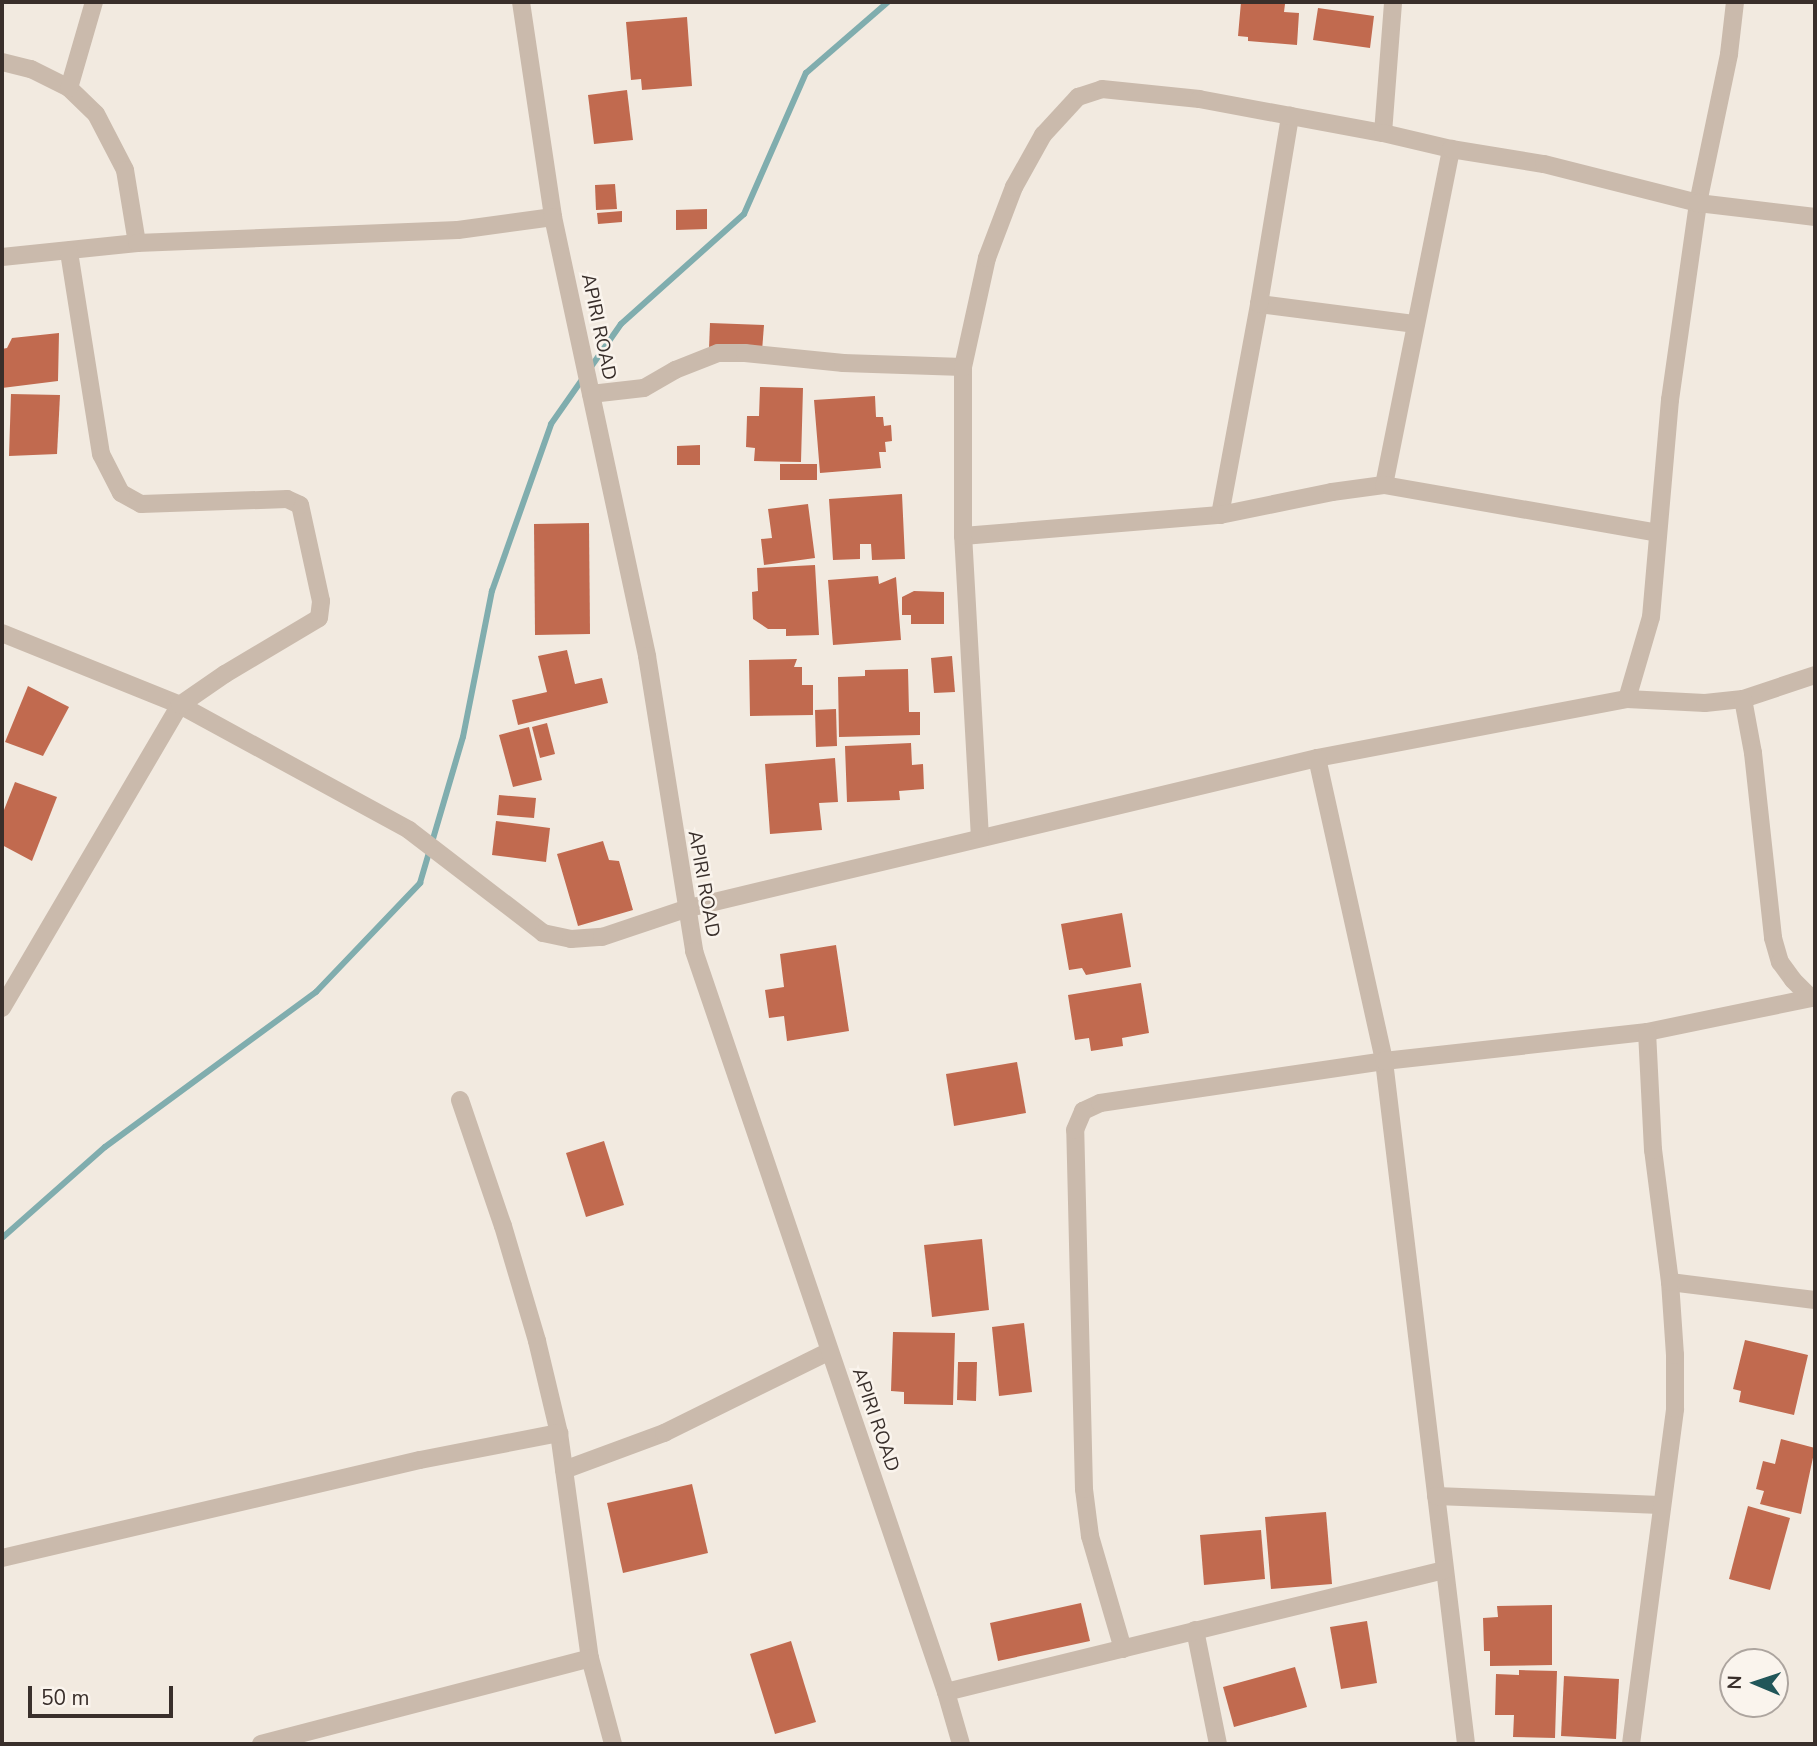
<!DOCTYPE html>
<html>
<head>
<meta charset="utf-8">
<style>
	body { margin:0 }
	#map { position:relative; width:1817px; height:1746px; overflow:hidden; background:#f2eae0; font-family:"Nunito Sans",sans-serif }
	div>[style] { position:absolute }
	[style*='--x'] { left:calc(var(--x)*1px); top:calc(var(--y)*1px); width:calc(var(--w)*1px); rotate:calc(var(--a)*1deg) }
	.stream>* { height:6px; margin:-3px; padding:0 3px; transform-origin:3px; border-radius:3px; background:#80adae }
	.building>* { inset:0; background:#c16a4f }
	.minor>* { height:18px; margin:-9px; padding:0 9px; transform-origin:9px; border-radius:9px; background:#cabaac }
	.tertiary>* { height:18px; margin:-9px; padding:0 9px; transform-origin:9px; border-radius:9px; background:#cabaac }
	span { translate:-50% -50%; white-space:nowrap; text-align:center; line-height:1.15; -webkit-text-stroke:5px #faf4ed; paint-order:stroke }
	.street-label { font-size:19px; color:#392f2b }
	.frame { position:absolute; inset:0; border:4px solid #392f2b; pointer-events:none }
	.north { position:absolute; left:1719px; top:1648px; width:70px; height:70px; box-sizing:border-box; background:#faf4ed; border:2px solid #ada59f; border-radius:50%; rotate:272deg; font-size:19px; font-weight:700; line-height:28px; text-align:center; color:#392f2b }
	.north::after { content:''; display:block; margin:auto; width:24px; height:32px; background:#215659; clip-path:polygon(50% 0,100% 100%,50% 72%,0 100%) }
	.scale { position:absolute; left:28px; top:1686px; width:145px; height:32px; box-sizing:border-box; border:4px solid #392f2b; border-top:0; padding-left:9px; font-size:21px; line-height:24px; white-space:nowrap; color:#392f2b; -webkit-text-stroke:5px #faf4ed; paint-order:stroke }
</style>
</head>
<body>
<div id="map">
	<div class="stream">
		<i style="--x:2;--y:1238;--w:137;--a:-41.5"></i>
		<i style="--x:105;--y:1147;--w:262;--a:-36.3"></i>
		<i style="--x:316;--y:992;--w:151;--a:-46.3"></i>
		<i style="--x:420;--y:883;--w:152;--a:-73.6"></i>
		<i style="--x:463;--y:737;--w:149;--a:-78.8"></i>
		<i style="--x:492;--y:591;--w:177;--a:-70.5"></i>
		<i style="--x:551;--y:424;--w:122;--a:-55"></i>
		<i style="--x:621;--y:324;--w:165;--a:-41.8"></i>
		<i style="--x:744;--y:214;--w:154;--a:-66.3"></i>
		<i style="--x:806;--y:73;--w:108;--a:-40.9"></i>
	</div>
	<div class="building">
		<i style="clip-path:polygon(1241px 2px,1285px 4px,1284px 12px,1299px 13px,1297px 45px,1248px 41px,1248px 37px,1238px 36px)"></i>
		<i style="clip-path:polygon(1318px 8px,1374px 16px,1370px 48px,1313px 40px)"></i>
		<i style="clip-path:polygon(687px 17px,692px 86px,642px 90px,641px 79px,631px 80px,626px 22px)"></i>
		<i style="clip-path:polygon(627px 90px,633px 140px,594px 144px,588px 95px)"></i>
		<i style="clip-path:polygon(615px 184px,617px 209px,596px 210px,595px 185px)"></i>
		<i style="clip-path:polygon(707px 209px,707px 229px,676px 230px,676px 210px)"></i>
		<i style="clip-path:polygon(622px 211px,622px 222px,598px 224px,597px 213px)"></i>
		<i style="clip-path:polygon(710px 323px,764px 325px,762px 351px,709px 349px)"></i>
		<i style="clip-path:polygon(59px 333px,58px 381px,2px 388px,2px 349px,7px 348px,12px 338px)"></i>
		<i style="clip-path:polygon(760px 387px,803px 388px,801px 462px,754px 461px,755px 448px,746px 447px,747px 416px,759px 416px)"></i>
		<i style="clip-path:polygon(11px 394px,60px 395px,57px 454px,9px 456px)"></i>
		<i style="clip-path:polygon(875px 396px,876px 417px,883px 417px,884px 426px,891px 425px,892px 441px,885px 442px,886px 452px,879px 452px,881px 468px,820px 473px,814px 400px)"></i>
		<i style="clip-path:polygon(700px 445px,700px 465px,677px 465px,677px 446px)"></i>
		<i style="clip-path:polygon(780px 464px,817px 464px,817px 480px,780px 480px)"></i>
		<i style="clip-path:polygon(902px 494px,905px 559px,872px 560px,871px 544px,860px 544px,860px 559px,833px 560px,829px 499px)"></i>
		<i style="clip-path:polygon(808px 504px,815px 558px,764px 565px,761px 539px,772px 538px,768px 509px)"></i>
		<i style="clip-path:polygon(589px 523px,590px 634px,535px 635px,534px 524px)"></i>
		<i style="clip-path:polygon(815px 565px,819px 635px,786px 636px,786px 629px,768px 629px,753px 619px,752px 592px,758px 591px,757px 568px)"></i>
		<i style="clip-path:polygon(878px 576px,879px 584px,896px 577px,901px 640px,833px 645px,828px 580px)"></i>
		<i style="clip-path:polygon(914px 591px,944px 592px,944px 624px,911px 624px,911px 615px,902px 615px,902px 597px)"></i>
		<i style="clip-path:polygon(567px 650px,575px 684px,602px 678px,608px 703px,518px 725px,512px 700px,547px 692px,538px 656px)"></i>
		<i style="clip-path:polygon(952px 656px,955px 692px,934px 693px,931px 658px)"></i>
		<i style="clip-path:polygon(797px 659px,794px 667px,802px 667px,802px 685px,813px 685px,813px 715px,750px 716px,749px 660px)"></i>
		<i style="clip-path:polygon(908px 669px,909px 712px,920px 712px,920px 735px,839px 737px,838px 677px,865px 676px,865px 670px)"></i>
		<i style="clip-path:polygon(28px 686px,69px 707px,43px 756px,5px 742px)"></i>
		<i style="clip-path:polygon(836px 709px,837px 746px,816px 747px,815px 710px)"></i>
		<i style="clip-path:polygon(547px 723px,555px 754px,540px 758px,532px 727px)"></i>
		<i style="clip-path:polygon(529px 727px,542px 780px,513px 787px,499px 735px)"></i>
		<i style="clip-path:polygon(911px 743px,912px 765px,923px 764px,924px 789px,899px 791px,900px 800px,847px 802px,845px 746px)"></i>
		<i style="clip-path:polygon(835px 758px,838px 802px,819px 803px,822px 830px,770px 834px,765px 764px)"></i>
		<i style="clip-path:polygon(15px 782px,57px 797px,32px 861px,2px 845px,2px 815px)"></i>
		<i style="clip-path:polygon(499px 795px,536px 798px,534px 818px,497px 815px)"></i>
		<i style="clip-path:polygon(496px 821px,550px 828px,546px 862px,492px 855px)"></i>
		<i style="clip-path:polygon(603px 841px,609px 860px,619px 861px,633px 910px,578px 926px,557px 854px)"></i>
		<i style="clip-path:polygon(1122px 913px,1131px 967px,1086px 975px,1082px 968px,1069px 970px,1061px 924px)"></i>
		<i style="clip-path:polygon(836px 945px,849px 1031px,787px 1041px,784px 1016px,769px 1018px,765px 990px,784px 987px,780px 954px)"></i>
		<i style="clip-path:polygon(1141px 983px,1149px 1033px,1122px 1038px,1123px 1046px,1091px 1051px,1089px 1038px,1075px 1040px,1068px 995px)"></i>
		<i style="clip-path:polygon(1017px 1062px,1026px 1113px,954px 1126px,946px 1074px)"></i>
		<i style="clip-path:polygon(604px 1141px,624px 1205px,586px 1217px,566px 1153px)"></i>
		<i style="clip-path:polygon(982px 1239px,989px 1310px,932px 1317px,924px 1245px)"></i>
		<i style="clip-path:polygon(1024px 1323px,1032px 1392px,999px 1396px,992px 1327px)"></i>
		<i style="clip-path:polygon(893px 1332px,955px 1333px,953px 1405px,904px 1404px,904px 1392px,891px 1391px)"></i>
		<i style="clip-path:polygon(1745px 1340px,1808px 1355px,1794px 1415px,1739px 1402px,1741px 1391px,1733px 1389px)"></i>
		<i style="clip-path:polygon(958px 1362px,977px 1362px,976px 1401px,957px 1400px)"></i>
		<i style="clip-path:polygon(1781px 1439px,1815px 1448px,1801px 1514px,1760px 1504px,1764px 1491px,1756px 1489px,1763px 1461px,1775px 1464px)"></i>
		<i style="clip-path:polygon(692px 1484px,708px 1553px,623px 1573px,607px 1503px)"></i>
		<i style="clip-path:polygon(1748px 1506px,1790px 1518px,1770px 1590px,1729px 1579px)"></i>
		<i style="clip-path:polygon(1326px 1512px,1332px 1584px,1271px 1589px,1265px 1517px)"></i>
		<i style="clip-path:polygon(1261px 1530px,1265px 1579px,1204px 1585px,1200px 1535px)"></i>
		<i style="clip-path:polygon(1081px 1603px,1090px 1641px,998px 1661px,990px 1623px)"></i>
		<i style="clip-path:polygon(1552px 1605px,1552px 1665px,1490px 1666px,1490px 1651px,1484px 1651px,1483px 1618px,1498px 1617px,1497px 1606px)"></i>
		<i style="clip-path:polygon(1367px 1621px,1377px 1683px,1341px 1689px,1330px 1627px)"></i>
		<i style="clip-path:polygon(791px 1641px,816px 1722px,775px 1734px,750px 1654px)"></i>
		<i style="clip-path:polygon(1295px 1667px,1307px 1707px,1234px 1727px,1223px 1687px)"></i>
		<i style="clip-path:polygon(1519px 1670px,1557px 1671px,1555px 1738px,1513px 1737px,1514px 1715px,1495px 1715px,1496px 1674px,1519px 1675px)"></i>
		<i style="clip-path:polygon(1564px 1676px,1619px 1679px,1616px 1739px,1561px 1736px)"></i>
	</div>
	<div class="minor">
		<i style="--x:2;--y:62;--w:30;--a:14"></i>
		<i style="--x:31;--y:69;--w:42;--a:26.6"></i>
		<i style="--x:69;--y:88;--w:37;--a:44"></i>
		<i style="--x:96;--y:114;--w:63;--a:62.6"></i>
		<i style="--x:125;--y:170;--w:74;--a:80.7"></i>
		<i style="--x:69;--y:88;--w:90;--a:-73.8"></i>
		<i style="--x:1383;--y:133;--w:131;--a:-85.6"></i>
		<i style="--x:2;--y:257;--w:136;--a:-5.9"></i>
		<i style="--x:137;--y:243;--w:321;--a:-2.3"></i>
		<i style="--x:458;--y:230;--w:96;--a:-7.8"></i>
		<i style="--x:1259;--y:304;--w:158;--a:7.3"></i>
		<i style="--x:591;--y:394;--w:53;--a:-6.5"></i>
		<i style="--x:644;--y:388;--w:36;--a:-30"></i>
		<i style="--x:675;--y:370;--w:46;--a:-21.6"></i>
		<i style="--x:718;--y:353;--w:27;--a:0"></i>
		<i style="--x:745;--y:353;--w:99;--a:5.8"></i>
		<i style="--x:843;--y:363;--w:120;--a:1.9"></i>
		<i style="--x:1384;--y:485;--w:343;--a:-78.7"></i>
		<i style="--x:1220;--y:515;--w:215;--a:-79.5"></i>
		<i style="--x:1259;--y:304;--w:191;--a:-80.6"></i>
		<i style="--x:963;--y:536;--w:258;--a:-4.7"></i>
		<i style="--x:1220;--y:515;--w:114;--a:-11.6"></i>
		<i style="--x:1332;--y:492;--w:52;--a:-7.7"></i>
		<i style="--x:1384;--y:485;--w:278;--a:9.9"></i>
		<i style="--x:2;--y:633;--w:192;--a:22"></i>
		<i style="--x:180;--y:705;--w:261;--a:28.6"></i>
		<i style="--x:409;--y:830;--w:169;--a:37.5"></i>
		<i style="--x:543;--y:933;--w:29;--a:12"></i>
		<i style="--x:571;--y:939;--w:31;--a:-4"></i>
		<i style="--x:602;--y:937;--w:88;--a:-18.6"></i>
		<i style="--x:685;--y:909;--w:650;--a:-13.44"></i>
		<i style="--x:1317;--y:758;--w:316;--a:-10.8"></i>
		<i style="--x:1627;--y:699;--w:78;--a:2.9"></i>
		<i style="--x:1705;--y:703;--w:38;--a:-6"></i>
		<i style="--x:1743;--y:699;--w:76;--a:-18.4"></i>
		<i style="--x:1627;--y:699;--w:85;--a:-73.7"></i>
		<i style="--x:1651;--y:617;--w:218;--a:-85"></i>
		<i style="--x:1670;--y:400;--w:199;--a:-81.9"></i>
		<i style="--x:1698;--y:203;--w:152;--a:-78.2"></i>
		<i style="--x:1729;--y:54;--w:52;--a:-83.4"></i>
		<i style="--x:1743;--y:699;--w:55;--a:79.5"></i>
		<i style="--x:1753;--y:753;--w:186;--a:83.8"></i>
		<i style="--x:1773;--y:938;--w:25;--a:74"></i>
		<i style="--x:1780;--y:962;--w:22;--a:54"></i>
		<i style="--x:1793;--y:980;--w:25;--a:45"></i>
		<i style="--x:1811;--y:998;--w:4;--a:0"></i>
		<i style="--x:1317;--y:758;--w:310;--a:77.5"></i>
		<i style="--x:1384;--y:1061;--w:688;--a:83.15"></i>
		<i style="--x:980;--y:838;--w:302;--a:-93.2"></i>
		<i style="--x:963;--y:536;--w:169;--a:-90"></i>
		<i style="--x:963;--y:367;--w:112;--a:-77.6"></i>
		<i style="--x:987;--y:258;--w:76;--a:-69.2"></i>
		<i style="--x:1014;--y:187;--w:60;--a:-60.9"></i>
		<i style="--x:1043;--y:135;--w:52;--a:-47.4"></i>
		<i style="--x:1078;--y:97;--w:25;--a:-18"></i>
		<i style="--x:1102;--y:89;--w:98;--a:5.9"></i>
		<i style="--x:1199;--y:99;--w:187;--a:10.5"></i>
		<i style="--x:1383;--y:133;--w:70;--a:13.2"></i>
		<i style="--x:1451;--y:149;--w:94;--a:9.2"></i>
		<i style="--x:1544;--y:164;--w:159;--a:14.2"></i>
		<i style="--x:1698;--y:203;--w:118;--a:6.8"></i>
		<i style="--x:2;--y:1008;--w:351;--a:-59.6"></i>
		<i style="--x:180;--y:705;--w:55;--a:-34.6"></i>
		<i style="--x:225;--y:674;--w:109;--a:-30.8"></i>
		<i style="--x:319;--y:618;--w:17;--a:-83"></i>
		<i style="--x:321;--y:601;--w:98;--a:-102.3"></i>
		<i style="--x:300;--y:505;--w:14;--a:-155"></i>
		<i style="--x:287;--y:499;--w:146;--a:178"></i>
		<i style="--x:141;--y:504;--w:23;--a:-151"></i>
		<i style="--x:121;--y:493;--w:44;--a:-117.1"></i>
		<i style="--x:101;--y:454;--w:206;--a:-99"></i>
		<i style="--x:460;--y:1100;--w:133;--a:71.2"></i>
		<i style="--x:503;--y:1226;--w:120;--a:73.5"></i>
		<i style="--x:537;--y:1341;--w:95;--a:76.6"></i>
		<i style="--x:559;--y:1433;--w:227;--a:82.2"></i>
		<i style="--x:590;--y:1658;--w:89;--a:75"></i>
		<i style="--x:1670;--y:1282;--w:146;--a:7.1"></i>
		<i style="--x:564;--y:1470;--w:107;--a:-20.3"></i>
		<i style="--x:664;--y:1433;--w:183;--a:-26.3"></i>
		<i style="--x:1436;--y:1496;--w:224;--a:2.3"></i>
		<i style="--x:2;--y:1558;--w:429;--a:-13.2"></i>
		<i style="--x:420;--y:1460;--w:142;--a:-11"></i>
		<i style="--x:1195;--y:1630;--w:116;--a:78.6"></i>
		<i style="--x:1123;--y:1649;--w:118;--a:-106.3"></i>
		<i style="--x:1090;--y:1536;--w:47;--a:-97.3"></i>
		<i style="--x:1084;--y:1489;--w:359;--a:-91.4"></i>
		<i style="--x:1075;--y:1130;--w:21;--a:-67"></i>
		<i style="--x:1083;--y:1111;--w:19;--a:-25"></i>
		<i style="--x:1100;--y:1103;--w:287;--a:-8.4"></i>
		<i style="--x:1384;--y:1061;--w:265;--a:-6.3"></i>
		<i style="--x:1647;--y:1032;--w:167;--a:-11.7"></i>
		<i style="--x:946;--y:1692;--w:513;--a:-13.77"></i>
		<i style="--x:261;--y:1744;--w:340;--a:-14.6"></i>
		<i style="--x:1631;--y:1744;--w:338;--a:-82.5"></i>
		<i style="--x:1675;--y:1409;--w:54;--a:-90"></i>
		<i style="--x:1675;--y:1355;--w:73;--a:-93.9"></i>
		<i style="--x:1670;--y:1282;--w:133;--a:-97.3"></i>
		<i style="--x:1653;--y:1150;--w:118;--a:-92.9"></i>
	</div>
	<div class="tertiary">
		<i style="--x:521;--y:2;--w:217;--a:81.5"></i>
		<i style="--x:553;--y:217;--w:449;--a:77.9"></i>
		<i style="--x:647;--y:656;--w:299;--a:80.9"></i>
		<i style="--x:694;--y:951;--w:783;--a:71.22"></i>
		<i style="--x:946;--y:1692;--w:54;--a:73.9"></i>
	</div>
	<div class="street-label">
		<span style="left:598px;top:327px;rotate:78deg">APIRI ROAD</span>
		<span style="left:703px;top:884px;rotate:80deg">APIRI ROAD</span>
		<span style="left:875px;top:1420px;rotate:71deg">APIRI ROAD</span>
	</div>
	<div class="frame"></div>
	<div class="north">N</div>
	<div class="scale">50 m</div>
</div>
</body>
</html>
